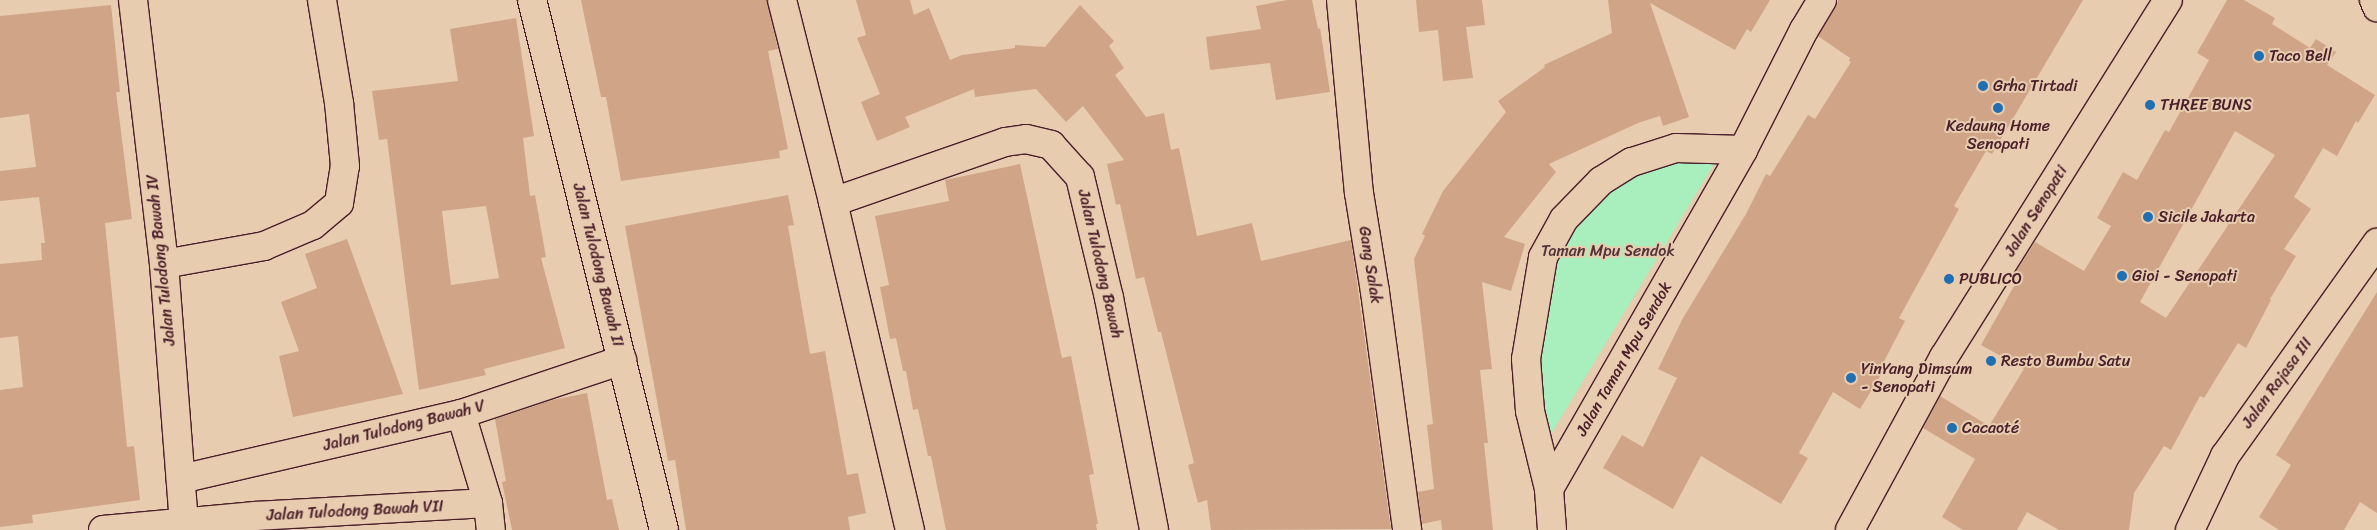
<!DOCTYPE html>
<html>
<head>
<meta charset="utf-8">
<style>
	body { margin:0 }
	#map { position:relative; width:2377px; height:530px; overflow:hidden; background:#e8ccaf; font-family:Sriracha,sans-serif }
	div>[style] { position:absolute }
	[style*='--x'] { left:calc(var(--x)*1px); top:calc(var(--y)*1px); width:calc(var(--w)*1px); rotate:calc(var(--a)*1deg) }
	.green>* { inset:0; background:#a8efbd }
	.building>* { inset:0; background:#d0a587 }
	.roads { filter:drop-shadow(1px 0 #4a1f2b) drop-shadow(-1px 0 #4a1f2b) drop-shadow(0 1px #4a1f2b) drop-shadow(0 -1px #4a1f2b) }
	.minor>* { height:28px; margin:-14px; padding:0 14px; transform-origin:14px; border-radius:14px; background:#e8ccaf }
	.tertiary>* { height:28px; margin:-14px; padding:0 14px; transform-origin:14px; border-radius:14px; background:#e8ccaf }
	.secondary>* { height:28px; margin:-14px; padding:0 14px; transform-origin:14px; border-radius:14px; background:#e8ccaf }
	.dots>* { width:14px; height:14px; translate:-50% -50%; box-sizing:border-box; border:2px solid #e8ccaf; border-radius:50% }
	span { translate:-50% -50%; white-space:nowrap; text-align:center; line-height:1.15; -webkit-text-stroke:4px #e8ccaf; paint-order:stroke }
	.poi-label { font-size:16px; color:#4a1f2b }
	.left { translate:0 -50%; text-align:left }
	.street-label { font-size:16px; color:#4a1f2b }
	.park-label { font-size:16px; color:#53343a }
</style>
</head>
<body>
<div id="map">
	<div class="green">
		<i style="clip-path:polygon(1680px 153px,1717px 159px,1548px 439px,1535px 361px,1552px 260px,1573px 220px,1635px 172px)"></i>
	</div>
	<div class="building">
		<i style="clip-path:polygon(581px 0,767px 0,778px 49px,768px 51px,788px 149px,779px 151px,780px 158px,621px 181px,606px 97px,601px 97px)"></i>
		<i style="clip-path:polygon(856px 0,910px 0,914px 15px,929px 8px,950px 60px,962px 55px,1015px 48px,1015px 45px,1045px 47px,1080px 5px,1114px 41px,1109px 46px,1124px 68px,1115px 75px,1146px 117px,1164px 113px,1171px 150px,1179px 148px,1197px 236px,1252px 223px,1261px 261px,1351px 240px,1391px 529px,1211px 530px,1207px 500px,1198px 503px,1188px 465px,1194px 463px,1161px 332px,1158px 332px,1144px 277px,1136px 279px,1120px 204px,1116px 205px,1107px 164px,1124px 160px,1083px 106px,1066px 122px,1036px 89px,975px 97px,974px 89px,905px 117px,910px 127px,877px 141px,861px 102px,880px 94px,857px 38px,866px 35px)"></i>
		<i style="clip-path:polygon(1287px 0,1312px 0,1318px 29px,1320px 28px,1330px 92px,1276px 100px,1270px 63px,1210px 70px,1206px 37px,1261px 29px,1256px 6px)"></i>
		<i style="clip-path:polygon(1416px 0,1482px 0,1485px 25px,1466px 27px,1473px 78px,1443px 81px,1438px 30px,1419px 32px)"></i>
		<i style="clip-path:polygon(1608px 0,1770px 0,1751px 32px,1747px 29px,1735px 50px,1650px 3px,1689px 117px,1663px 126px,1660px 116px,1638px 123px,1549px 164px,1556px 172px,1504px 237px,1525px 244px,1511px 291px,1482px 282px,1492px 369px,1480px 370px,1488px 443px,1484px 443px,1493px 530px,1442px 530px,1441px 520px,1422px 524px,1418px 492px,1434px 489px,1427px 425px,1433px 424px,1414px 259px,1425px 236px,1422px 234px,1443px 191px,1506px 112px,1498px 101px,1545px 67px,1544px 65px,1612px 33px)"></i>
		<i style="clip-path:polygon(1838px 0,2083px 0,1992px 154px,1986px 151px,1954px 206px,1959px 209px,1899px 318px,1905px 321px,1879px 371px,1882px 373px,1860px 409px,1833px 392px,1799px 453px,1808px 458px,1781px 504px,1701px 456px,1673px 509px,1603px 468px,1622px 435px,1643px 447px,1677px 378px,1658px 369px,1683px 318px,1746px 214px,1766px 174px,1770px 176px,1808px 115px,1815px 119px,1851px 62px,1849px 61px,1850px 58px,1818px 36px,1835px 8px)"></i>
		<i style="clip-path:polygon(evenodd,2227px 0,2244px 0,2275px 18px,2272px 24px,2310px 48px,2316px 39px,2336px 52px,2327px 65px,2375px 95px,2358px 123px,2356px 121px,2337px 156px,2323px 148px,2294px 197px,2311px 209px,2284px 249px,2296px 256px,2270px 299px,2271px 300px,2246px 348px,2238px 343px,2204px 398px,2200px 396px,2171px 450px,2164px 446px,2134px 493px,2129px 530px,2059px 530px,2027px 512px,2017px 530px,1963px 530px,1942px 517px,1975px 459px,1923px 428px,1940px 396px,1989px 426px,2024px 369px,1981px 345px,2018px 279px,2013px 276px,2035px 242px,2084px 271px,2111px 226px,2097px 218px,2123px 172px,2137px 180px,2165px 130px,2169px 132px,2209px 60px,2197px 53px,2227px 0,2235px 131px,2275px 155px,2166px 318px,2140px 302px,2235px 131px)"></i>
		<i style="clip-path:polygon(111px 5px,120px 92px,116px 92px,132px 219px,105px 223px,127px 447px,134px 446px,140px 500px,32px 515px,33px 523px,0 527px,0 390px,23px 387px,18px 336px,0 338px,0 264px,42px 260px,41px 243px,45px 243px,39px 197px,0 201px,0 171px,36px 167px,29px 114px,0 118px,0 16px)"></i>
		<i style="clip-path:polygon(evenodd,516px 18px,534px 136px,523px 138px,530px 196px,535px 195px,546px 257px,541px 258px,565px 348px,484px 369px,486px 375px,419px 390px,387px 139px,379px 140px,372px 91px,458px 81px,450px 29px,516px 18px,486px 206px,499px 278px,451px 285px,442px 211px,486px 206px)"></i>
		<i style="clip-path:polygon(1020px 164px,1062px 358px,1071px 356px,1094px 474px,1089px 475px,1098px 524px,1096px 524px,1097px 530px,946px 530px,931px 456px,928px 456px,918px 409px,913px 410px,906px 371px,903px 371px,896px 338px,890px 339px,880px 287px,889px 285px,875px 216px,949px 201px,945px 180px)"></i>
		<i style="clip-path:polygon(788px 195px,794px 225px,788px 226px,810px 354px,825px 351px,847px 475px,858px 473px,866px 513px,848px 517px,850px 530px,686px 530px,675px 460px,668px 461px,625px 226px)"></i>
		<i style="clip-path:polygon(347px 239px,403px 394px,293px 417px,279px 356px,299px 351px,281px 302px,317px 288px,305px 254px)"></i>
		<i style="clip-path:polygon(2377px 292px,2377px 513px,2360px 502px,2344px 530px,2279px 530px,2259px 517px,2291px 465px,2276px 455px)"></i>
		<i style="clip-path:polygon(587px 393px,607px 500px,612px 499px,619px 530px,512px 530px,502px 482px,506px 481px,495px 419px,552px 400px)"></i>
	</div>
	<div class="roads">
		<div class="minor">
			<i style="--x:133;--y:0;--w:266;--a:83.3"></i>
			<i style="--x:164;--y:264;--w:258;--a:85.6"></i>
			<i style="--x:532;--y:0;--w:546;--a:76.01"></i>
			<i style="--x:1341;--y:0;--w:194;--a:84.7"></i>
			<i style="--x:1359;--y:193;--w:100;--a:80.8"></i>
			<i style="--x:1375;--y:292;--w:240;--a:82.3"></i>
			<i style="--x:833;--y:202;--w:182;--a:-19.2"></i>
			<i style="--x:1005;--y:142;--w:21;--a:-8"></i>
			<i style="--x:1026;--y:139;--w:26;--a:13"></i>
			<i style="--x:1051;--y:145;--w:43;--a:47.8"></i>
			<i style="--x:1080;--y:177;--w:124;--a:76.5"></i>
			<i style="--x:1109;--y:298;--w:236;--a:79"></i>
			<i style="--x:164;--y:264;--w:102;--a:-10.2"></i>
			<i style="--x:264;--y:246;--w:53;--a:-23.2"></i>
			<i style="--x:313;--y:225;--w:34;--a:-40"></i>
			<i style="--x:339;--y:203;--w:37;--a:-81"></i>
			<i style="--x:345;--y:166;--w:63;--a:-95.4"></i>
			<i style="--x:339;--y:103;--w:104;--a:-99.4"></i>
			<i style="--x:461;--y:414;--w:93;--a:73.1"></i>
			<i style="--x:488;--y:503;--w:27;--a:84"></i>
			<i style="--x:181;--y:479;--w:287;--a:-13.1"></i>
			<i style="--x:461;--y:414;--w:170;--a:-18.5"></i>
			<i style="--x:1549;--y:489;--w:391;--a:-60.2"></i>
			<i style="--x:1743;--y:150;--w:135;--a:-63.1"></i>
			<i style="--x:1804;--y:30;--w:35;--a:-59"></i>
			<i style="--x:103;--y:530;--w:153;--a:-5.3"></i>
			<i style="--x:255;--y:516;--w:233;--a:-3.2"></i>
			<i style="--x:1552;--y:530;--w:41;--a:-94.2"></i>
			<i style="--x:1549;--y:489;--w:80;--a:-103.7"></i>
			<i style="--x:1530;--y:411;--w:52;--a:-94.4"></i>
			<i style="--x:1526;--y:359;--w:103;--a:-80.5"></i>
			<i style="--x:1543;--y:257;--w:43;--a:-61.1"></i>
			<i style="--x:1564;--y:219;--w:53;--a:-45.8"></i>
			<i style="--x:1601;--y:181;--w:36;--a:-32"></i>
			<i style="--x:1632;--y:162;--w:46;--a:-17.7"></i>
			<i style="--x:1676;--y:148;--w:67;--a:1.7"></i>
			<i style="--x:2190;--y:530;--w:82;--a:-64.7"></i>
			<i style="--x:2225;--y:456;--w:262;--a:-54.5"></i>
		</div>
		<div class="tertiary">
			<i style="--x:782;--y:0;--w:208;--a:75.8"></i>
			<i style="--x:833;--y:202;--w:337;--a:76.8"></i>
			<i style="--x:2374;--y:0;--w:8;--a:67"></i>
		</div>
		<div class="secondary">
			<i style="--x:1850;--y:530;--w:197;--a:-61.5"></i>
			<i style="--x:1944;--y:357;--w:421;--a:-57.9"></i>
		</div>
	</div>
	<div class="dots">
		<i style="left:2259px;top:56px;background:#1f6fb2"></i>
		<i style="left:1983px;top:86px;background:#1f6fb2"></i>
		<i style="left:2150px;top:105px;background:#1f6fb2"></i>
		<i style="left:1998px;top:108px;background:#1f6fb2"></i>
		<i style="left:2148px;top:217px;background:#1f6fb2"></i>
		<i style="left:2122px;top:276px;background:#1f6fb2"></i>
		<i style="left:1949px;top:279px;background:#1f6fb2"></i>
		<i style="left:1991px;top:361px;background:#1f6fb2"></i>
		<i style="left:1851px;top:378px;background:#1f6fb2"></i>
		<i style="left:1952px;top:428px;background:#1f6fb2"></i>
	</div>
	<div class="poi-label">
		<span class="left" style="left:2269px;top:56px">Taco Bell</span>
		<span class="left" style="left:1993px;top:86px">Grha Tirtadi</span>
		<span class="left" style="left:2160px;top:105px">THREE BUNS</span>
		<span style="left:1998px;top:135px">Kedaung Home<br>Senopati</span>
		<span class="left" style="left:2158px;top:217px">Sicile Jakarta</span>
		<span class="left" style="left:2132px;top:276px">Gioi - Senopati</span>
		<span class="left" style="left:1959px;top:279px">PUBLICO</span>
		<span class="left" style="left:2001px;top:361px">Resto Bumbu Satu</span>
		<span class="left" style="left:1861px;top:378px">YinYang Dimsum<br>- Senopati</span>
		<span class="left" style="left:1962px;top:428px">Cacaoté</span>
	</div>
	<div class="street-label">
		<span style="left:2036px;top:211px;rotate:-58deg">Jalan Senopati</span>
		<span style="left:161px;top:260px;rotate:-96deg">Jalan Tulodong Bawah IV</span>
		<span style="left:1100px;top:264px;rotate:77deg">Jalan Tulodong Bawah</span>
		<span style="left:598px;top:265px;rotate:76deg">Jalan Tulodong Bawah II</span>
		<span style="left:1370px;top:265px;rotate:81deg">Gang Salak</span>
		<span style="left:1624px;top:359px;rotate:-60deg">Jalan Taman Mpu Sendok</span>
		<span style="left:2277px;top:383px;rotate:-54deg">Jalan Rajasa III</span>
		<span style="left:404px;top:426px;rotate:-14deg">Jalan Tulodong Bawah V</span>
		<span style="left:355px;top:511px;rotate:-3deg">Jalan Tulodong Bawah VII</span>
	</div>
	<div class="park-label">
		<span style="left:1608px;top:251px">Taman Mpu Sendok</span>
	</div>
</div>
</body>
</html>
